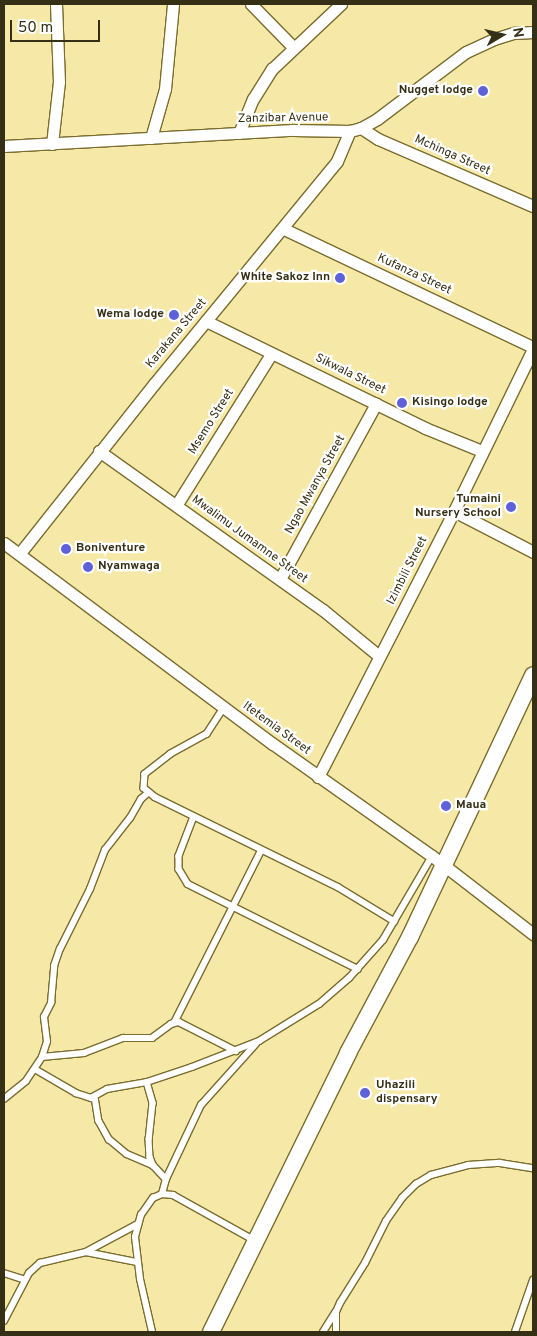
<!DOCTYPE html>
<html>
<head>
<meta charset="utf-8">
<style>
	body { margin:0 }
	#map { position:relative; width:537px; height:1336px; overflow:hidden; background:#f6e8a6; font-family:Overpass,sans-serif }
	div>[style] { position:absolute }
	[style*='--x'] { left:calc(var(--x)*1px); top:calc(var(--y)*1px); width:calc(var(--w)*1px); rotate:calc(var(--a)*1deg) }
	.roads { filter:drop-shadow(1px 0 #7a6d2e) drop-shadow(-1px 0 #7a6d2e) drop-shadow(0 1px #7a6d2e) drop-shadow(0 -1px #7a6d2e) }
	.lane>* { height:5.5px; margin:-2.75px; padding:0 2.75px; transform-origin:2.75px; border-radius:2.75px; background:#fff }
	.street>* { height:11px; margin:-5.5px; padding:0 5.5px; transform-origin:5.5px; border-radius:5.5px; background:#fff }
	.secondary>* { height:16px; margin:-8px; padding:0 8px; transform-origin:8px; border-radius:8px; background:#fff }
	.dots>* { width:14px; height:14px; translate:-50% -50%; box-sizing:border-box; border:2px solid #fff; border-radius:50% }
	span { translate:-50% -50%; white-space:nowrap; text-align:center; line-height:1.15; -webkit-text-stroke:4.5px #fff; paint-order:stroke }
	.poi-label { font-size:12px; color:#353015; font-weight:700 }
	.right { translate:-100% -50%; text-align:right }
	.left { translate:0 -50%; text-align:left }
	.street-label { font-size:12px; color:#353015 }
	.frame { position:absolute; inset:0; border:5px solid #353015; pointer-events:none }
	.north { position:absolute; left:477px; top:10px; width:50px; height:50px; -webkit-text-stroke:4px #fff; paint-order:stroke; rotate:81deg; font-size:14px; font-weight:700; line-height:20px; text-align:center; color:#353015 }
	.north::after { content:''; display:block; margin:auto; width:18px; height:22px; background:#353015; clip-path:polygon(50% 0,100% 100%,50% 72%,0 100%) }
	.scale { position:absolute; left:10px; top:20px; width:90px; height:22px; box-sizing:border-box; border:2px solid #353015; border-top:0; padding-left:6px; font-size:15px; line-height:18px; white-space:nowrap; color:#353015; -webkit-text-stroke:4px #fff; paint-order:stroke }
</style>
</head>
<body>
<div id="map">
	<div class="roads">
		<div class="lane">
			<i style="--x:224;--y:708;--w:31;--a:123"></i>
			<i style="--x:207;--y:734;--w:41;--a:150.9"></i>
			<i style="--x:171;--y:754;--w:33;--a:142"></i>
			<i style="--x:145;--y:774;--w:14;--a:94"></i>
			<i style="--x:144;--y:788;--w:14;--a:39"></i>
			<i style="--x:155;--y:797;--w:204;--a:26.2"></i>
			<i style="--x:338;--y:887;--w:66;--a:31.3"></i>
			<i style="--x:194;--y:817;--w:42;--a:111"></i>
			<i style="--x:179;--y:856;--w:13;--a:90"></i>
			<i style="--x:179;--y:869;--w:17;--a:59"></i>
			<i style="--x:188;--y:884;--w:190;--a:26.6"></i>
			<i style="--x:174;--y:1023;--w:193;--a:-63.2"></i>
			<i style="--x:42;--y:1057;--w:42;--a:-5.4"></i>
			<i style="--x:84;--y:1053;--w:42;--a:-21"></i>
			<i style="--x:123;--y:1038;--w:29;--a:0"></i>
			<i style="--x:152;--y:1038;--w:24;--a:-36"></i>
			<i style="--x:171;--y:1024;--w:8;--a:-14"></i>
			<i style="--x:179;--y:1022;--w:64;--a:27"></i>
			<i style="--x:35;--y:1069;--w:48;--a:30.3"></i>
			<i style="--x:76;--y:1093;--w:16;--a:18"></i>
			<i style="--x:91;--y:1098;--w:18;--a:-29"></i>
			<i style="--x:107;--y:1089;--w:41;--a:-9.9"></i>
			<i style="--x:147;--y:1082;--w:47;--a:-18.4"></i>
			<i style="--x:192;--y:1067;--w:72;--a:-21.2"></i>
			<i style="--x:259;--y:1041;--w:70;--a:-31.7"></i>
			<i style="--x:319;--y:1004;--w:40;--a:-41"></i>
			<i style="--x:349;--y:978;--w:51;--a:-48.2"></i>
			<i style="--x:383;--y:940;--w:97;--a:-59.7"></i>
			<i style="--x:147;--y:1082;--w:22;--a:74"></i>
			<i style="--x:153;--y:1103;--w:36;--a:96"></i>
			<i style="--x:149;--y:1139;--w:18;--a:87"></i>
			<i style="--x:150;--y:1157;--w:9;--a:69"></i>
			<i style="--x:153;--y:1165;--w:19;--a:47"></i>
			<i style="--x:95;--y:1097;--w:24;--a:81"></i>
			<i style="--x:99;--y:1121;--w:21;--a:61"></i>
			<i style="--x:109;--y:1139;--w:23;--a:40"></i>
			<i style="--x:127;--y:1154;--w:28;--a:23"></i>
			<i style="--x:4;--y:1099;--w:28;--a:-39"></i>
			<i style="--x:26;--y:1081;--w:29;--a:-56"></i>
			<i style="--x:42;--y:1057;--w:16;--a:-72"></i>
			<i style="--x:47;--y:1042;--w:25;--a:-97"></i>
			<i style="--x:44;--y:1017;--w:16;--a:-63"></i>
			<i style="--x:51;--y:1003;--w:37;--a:-85"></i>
			<i style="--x:54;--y:966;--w:18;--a:-71"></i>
			<i style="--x:60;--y:949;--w:67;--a:-63.4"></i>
			<i style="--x:90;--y:889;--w:42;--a:-69"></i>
			<i style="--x:105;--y:850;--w:41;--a:-52"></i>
			<i style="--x:130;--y:818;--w:22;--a:-60"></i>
			<i style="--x:141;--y:799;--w:9;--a:-41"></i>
			<i style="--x:162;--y:1194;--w:16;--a:-75"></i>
			<i style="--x:166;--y:1179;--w:82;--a:-64.7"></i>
			<i style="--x:201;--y:1105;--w:82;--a:-48"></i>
			<i style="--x:86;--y:1252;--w:59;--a:-28.3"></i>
			<i style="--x:4;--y:1273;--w:22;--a:18"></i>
			<i style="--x:4;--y:1321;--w:54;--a:-62.5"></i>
			<i style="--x:29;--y:1273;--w:15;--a:-42"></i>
			<i style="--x:40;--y:1263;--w:47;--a:-13.4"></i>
			<i style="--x:86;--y:1252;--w:52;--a:11.1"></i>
			<i style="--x:152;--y:1332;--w:54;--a:-102.8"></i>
			<i style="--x:140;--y:1279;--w:42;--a:-96.8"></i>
			<i style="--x:135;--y:1237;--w:23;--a:-75"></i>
			<i style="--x:141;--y:1215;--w:21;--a:-55"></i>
			<i style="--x:153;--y:1198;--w:10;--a:-24"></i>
			<i style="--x:162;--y:1194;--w:11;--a:5"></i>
			<i style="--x:173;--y:1195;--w:93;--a:29.1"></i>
			<i style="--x:323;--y:1332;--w:22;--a:-58"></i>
			<i style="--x:336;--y:1332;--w:20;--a:-90"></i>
			<i style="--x:336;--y:1312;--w:10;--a:-66"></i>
			<i style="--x:340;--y:1303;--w:47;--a:-58"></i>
			<i style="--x:365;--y:1263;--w:47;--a:-63.4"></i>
			<i style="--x:386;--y:1221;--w:28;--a:-55"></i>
			<i style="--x:402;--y:1198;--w:20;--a:-45"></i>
			<i style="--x:416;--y:1184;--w:17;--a:-31"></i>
			<i style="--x:431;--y:1175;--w:38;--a:-15"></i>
			<i style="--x:468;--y:1165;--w:32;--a:-4"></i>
			<i style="--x:500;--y:1163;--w:33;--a:9"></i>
			<i style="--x:515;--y:1332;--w:55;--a:-70.9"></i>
		</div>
		<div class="street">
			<i style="--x:251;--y:4;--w:60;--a:45.7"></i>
			<i style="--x:361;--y:128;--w:20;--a:33"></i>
			<i style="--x:378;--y:139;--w:169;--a:23.4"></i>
			<i style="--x:239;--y:133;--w:37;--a:-68"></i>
			<i style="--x:253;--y:99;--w:36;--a:-58"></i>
			<i style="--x:272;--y:69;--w:95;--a:-43.3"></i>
			<i style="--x:151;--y:138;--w:51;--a:-74.1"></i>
			<i style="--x:165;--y:89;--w:85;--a:-84.6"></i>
			<i style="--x:52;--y:144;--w:62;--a:-83.6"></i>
			<i style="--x:59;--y:82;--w:78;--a:-92.2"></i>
			<i style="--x:4;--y:146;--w:289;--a:-3.2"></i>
			<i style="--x:293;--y:130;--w:57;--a:1"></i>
			<i style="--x:350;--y:131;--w:11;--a:-15"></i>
			<i style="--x:361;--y:128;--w:18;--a:-29"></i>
			<i style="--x:377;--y:119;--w:111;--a:-37"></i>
			<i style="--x:466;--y:52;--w:31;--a:-25"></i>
			<i style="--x:494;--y:39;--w:21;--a:-17"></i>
			<i style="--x:514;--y:33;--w:19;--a:-3"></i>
			<i style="--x:284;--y:229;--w:276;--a:25.4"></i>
			<i style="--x:206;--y:321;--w:244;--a:26"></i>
			<i style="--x:425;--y:428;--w:61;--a:22"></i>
			<i style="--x:99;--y:451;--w:275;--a:35.4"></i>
			<i style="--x:323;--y:610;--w:72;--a:39.4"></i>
			<i style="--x:177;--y:504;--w:177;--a:-57.9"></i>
			<i style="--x:454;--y:511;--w:89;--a:27.4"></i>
			<i style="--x:4;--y:543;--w:336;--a:36.8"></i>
			<i style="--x:273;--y:744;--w:194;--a:35.2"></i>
			<i style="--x:432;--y:856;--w:128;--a:37.7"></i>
			<i style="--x:20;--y:553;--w:216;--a:-51.6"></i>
			<i style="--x:154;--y:384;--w:288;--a:-50.6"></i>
			<i style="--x:337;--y:161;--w:33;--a:-67"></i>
			<i style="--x:280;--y:579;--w:200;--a:-61.3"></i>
			<i style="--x:318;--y:777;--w:299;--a:-62.9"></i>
			<i style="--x:454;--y:511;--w:180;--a:-64"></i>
		</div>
		<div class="secondary">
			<i style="--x:211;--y:1332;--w:311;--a:-63.8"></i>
			<i style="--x:348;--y:1053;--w:132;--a:-61.9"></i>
			<i style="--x:410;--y:937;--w:289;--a:-64.8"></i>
		</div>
	</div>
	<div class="dots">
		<i style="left:483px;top:91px;background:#5e61d9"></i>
		<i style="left:340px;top:278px;background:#5e61d9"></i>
		<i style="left:174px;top:315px;background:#5e61d9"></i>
		<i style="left:402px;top:403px;background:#5e61d9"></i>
		<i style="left:511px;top:507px;background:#5e61d9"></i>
		<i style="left:66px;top:549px;background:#5e61d9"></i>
		<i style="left:88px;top:567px;background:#5e61d9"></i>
		<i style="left:446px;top:806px;background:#5e61d9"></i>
		<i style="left:365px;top:1093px;background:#5e61d9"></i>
	</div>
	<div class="poi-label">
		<span class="right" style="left:473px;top:91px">Nugget lodge</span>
		<span class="right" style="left:330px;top:278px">White Sakoz Inn</span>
		<span class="right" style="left:164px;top:315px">Wema lodge</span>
		<span class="left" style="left:412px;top:403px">Kisingo lodge</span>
		<span class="right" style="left:501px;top:507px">Tumaini<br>Nursery School</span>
		<span class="left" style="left:76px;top:549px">Boniventure</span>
		<span class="left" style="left:98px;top:567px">Nyamwaga</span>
		<span class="left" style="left:456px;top:806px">Maua</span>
		<span class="left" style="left:376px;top:1093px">Uhazili<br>dispensary</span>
	</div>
	<div class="street-label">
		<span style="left:283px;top:119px;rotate:-1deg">Zanzibar Avenue</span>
		<span style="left:452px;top:156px;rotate:24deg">Mchinga Street</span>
		<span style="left:414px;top:275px;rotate:25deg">Kufanza Street</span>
		<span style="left:177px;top:334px;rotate:-50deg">Karakana Street</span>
		<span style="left:350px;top:375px;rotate:26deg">Sikwala Street</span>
		<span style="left:212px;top:422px;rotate:-58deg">Msemo Street</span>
		<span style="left:316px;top:485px;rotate:-61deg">Ngao Mwanya Street</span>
		<span style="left:249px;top:540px;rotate:36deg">Mwalimu Jumamne Street</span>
		<span style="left:408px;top:571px;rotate:-63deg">Izimbili Street</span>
		<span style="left:276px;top:729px;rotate:36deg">Itetemia Street</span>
	</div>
	<div class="frame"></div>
	<div class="north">N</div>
	<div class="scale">50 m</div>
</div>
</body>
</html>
